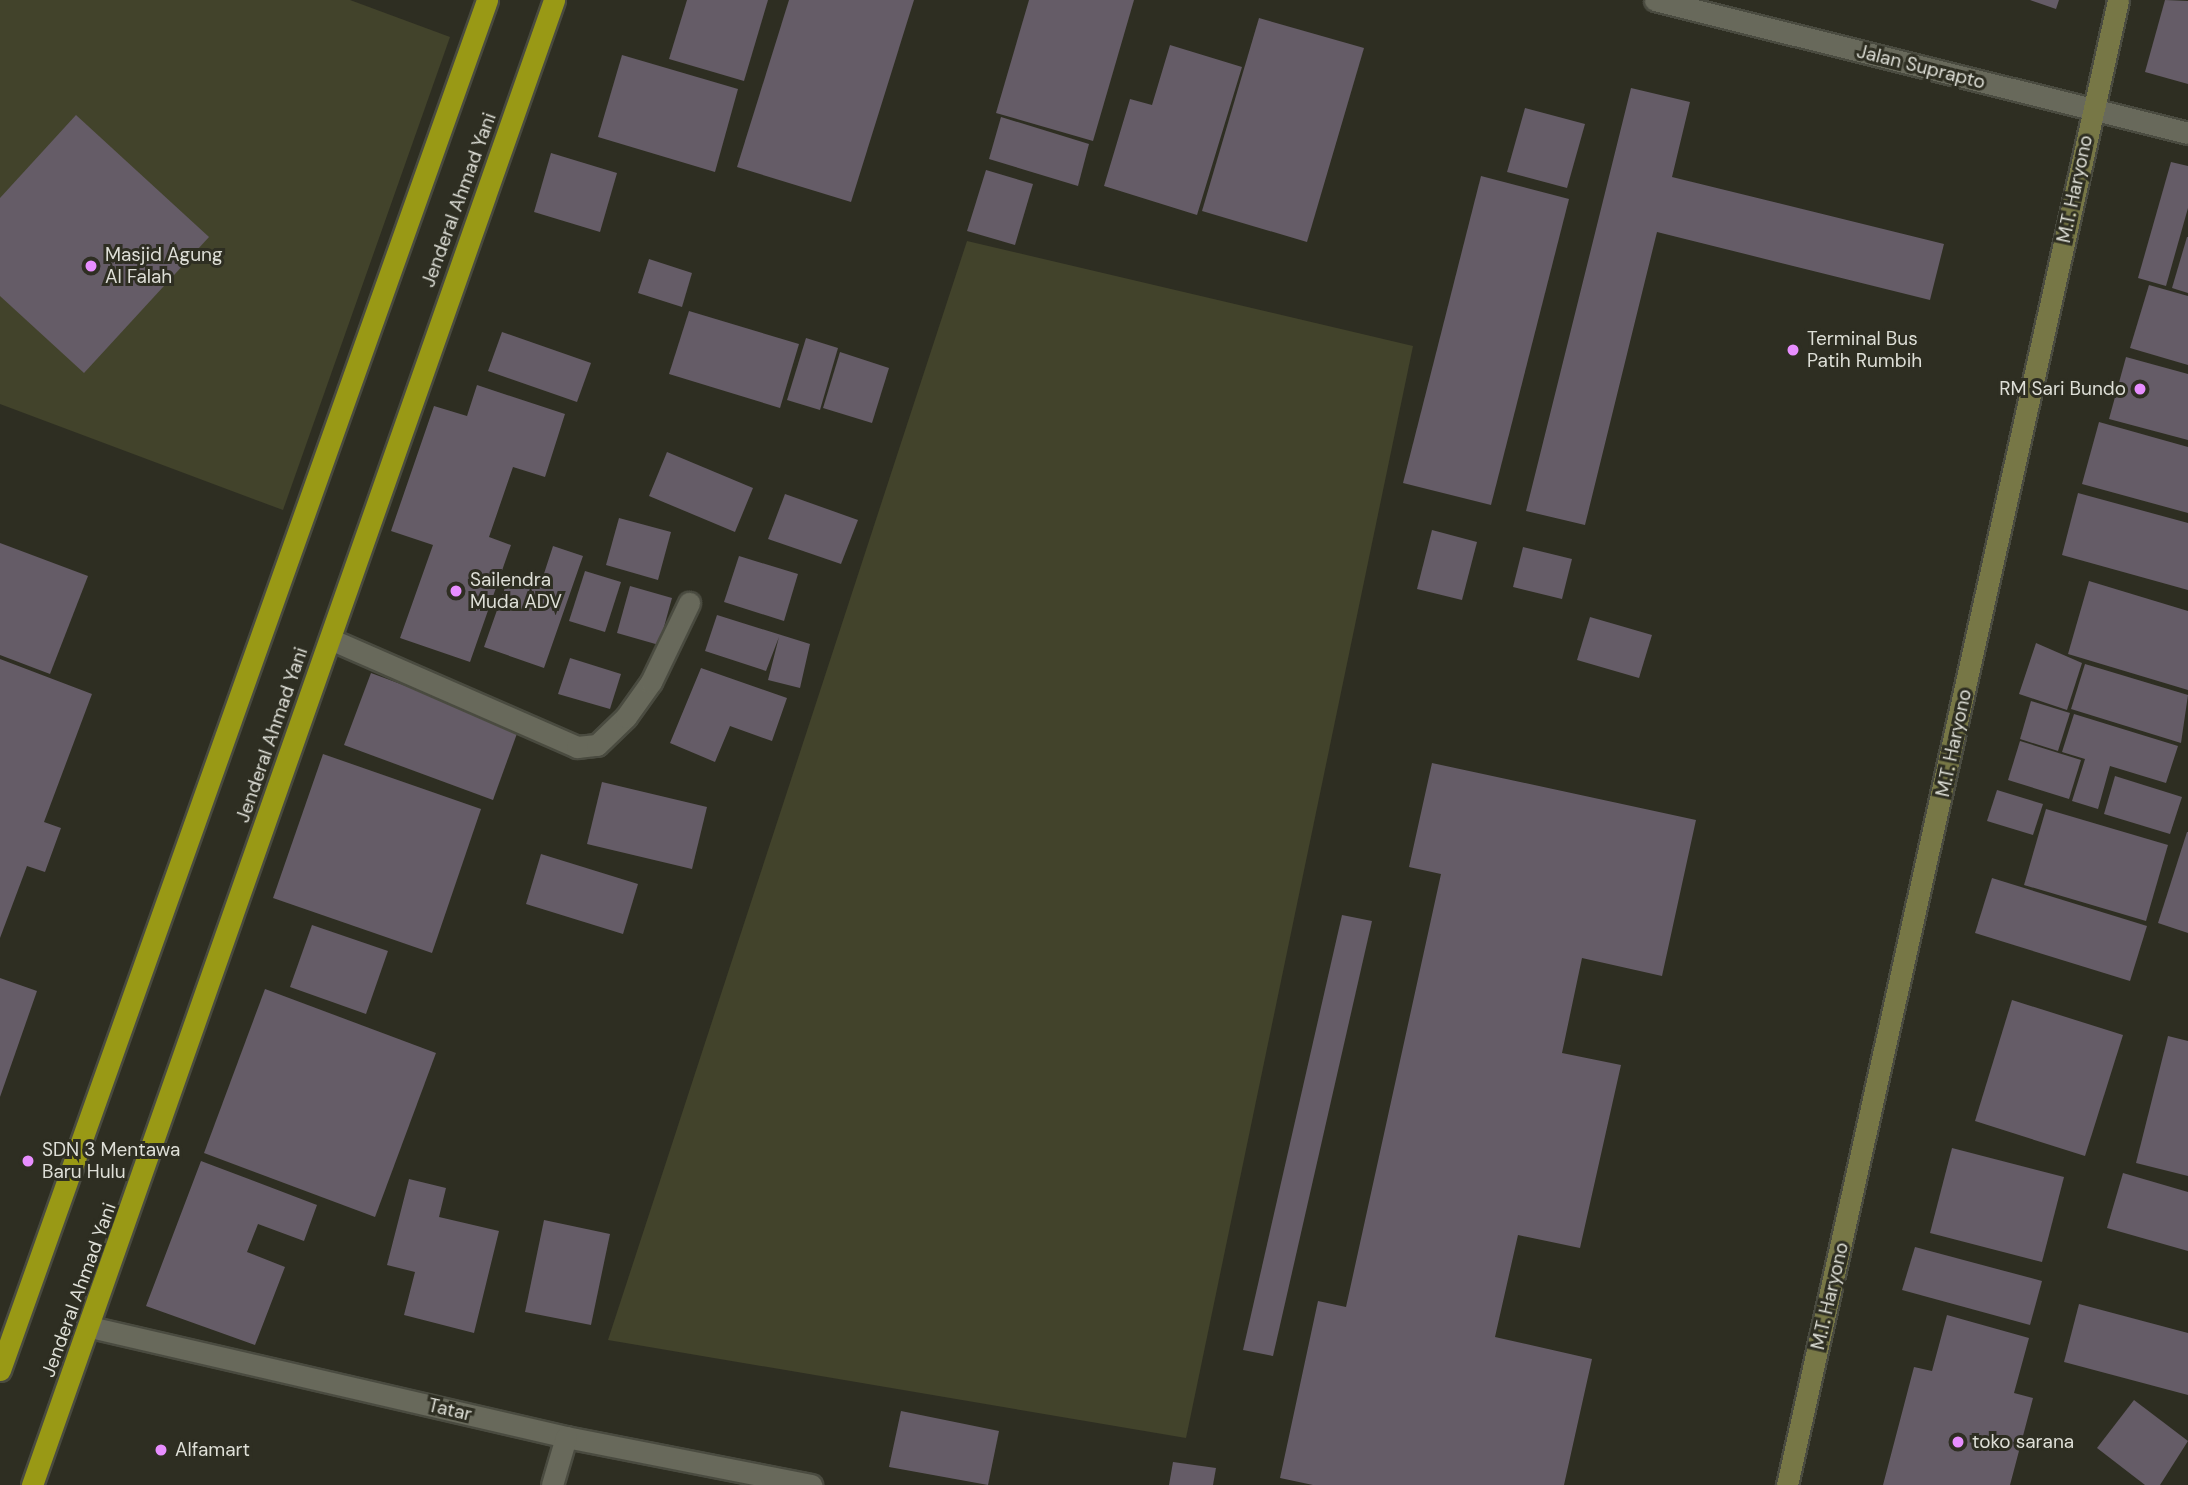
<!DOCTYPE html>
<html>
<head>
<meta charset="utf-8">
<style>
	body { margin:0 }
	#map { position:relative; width:2188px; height:1485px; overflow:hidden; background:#2e2e22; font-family:"DM Sans",sans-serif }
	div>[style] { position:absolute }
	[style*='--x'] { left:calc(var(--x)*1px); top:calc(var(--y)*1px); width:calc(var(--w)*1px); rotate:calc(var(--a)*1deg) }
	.green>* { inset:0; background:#42432b }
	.building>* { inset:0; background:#655c67 }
	.roads { filter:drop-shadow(2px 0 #4a4b40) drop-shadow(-2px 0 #4a4b40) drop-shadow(0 2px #4a4b40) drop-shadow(0 -2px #4a4b40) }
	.street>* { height:21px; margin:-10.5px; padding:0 10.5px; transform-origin:10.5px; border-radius:10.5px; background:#68695b }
	.secondary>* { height:21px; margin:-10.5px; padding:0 10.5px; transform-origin:10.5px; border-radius:10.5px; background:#777746 }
	.highway>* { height:21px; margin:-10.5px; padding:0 10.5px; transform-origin:10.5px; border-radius:10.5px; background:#999915 }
	.dots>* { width:19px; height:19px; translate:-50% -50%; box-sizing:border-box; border:4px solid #2e2e22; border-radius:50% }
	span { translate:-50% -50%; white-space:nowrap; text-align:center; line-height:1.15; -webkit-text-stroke:6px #2e2e22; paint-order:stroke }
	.street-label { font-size:19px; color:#dedfd7 }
	.poi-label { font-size:19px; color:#dedfd7 }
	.left { translate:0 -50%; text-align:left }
	.right { translate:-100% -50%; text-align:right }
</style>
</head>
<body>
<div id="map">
	<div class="green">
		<i style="clip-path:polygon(0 0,350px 0,450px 37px,283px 510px,0 404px)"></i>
		<i style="clip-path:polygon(967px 241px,1413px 346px,1186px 1438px,608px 1340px)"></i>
	</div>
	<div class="building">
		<i style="clip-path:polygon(687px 0,768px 0,744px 81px,669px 59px)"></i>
		<i style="clip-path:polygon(789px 0,914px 0,851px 202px,737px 167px)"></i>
		<i style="clip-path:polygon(1029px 0,1134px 0,1093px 141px,996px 113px)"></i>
		<i style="clip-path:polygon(2030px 0,2059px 0,2056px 9px)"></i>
		<i style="clip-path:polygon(2165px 0,2188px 1px,2188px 84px,2145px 72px)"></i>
		<i style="clip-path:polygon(1259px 18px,1364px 48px,1307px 242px,1202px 211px)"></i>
		<i style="clip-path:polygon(1170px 45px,1242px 67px,1197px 215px,1104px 186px,1130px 99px,1152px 105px)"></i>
		<i style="clip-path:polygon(622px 55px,738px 89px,715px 172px,598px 137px)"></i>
		<i style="clip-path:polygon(1631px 88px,1690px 102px,1672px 177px,1944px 244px,1930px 300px,1657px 232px,1585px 525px,1526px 511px)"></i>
		<i style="clip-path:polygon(1525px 108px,1585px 124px,1567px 188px,1507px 172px)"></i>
		<i style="clip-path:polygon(76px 115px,209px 237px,84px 373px,0 296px,0 198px)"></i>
		<i style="clip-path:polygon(1001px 117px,1089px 144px,1078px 186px,989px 159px)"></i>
		<i style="clip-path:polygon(551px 153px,617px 173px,600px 232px,534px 212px)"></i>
		<i style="clip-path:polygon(2171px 162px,2188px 166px,2188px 208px,2166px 286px,2138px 278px)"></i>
		<i style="clip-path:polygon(986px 170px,1033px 184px,1015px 245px,967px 231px)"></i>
		<i style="clip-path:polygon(1481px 176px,1569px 199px,1491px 505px,1403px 483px)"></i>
		<i style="clip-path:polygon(2187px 237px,2188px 237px,2188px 293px,2172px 288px)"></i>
		<i style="clip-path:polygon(649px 259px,692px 273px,682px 307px,638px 293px)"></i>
		<i style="clip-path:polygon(2149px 285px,2188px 296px,2188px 365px,2130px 348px)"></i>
		<i style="clip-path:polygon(689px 311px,799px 344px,780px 408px,669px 374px)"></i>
		<i style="clip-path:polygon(502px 332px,591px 363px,577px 402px,488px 371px)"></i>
		<i style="clip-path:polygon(806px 338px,838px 348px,820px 410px,787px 400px)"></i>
		<i style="clip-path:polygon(840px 352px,889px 368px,872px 423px,823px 408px)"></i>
		<i style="clip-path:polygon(2126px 357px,2188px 374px,2188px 440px,2109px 419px)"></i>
		<i style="clip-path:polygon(477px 385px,565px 414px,545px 477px,513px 467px,489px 537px,511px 545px,470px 662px,400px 638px,433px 545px,391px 531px,434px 406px,467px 416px)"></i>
		<i style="clip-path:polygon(2099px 422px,2188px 447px,2188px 513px,2082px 484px)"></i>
		<i style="clip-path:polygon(667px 452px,753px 488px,735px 532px,649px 496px)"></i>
		<i style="clip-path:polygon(2078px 493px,2188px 523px,2188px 590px,2062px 555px)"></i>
		<i style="clip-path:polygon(785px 494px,858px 520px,841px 564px,768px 539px)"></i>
		<i style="clip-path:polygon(619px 518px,671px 532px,658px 580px,606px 565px)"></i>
		<i style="clip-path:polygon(1432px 530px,1477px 542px,1462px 600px,1417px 589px)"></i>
		<i style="clip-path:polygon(0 543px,88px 576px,50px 674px,0 655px)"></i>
		<i style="clip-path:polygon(553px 546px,583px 556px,544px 668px,484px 647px,508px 579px,539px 589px)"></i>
		<i style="clip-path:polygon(1523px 547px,1572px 559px,1562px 599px,1513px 587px)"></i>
		<i style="clip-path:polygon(739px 556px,798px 574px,784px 621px,724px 602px)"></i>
		<i style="clip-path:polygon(585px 571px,621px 582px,605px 632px,569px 621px)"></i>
		<i style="clip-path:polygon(2089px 581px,2188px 611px,2188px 690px,2068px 654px)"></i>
		<i style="clip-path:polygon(630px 586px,672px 598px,659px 645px,617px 633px)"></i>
		<i style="clip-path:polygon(717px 615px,810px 644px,800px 688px,768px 680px,779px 637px,766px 671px,705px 651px)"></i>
		<i style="clip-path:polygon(1590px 617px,1652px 635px,1639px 678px,1577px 660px)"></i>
		<i style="clip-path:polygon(2036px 643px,2082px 663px,2067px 710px,2019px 694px)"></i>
		<i style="clip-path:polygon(570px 658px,621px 674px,610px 709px,558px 694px)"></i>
		<i style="clip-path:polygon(0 659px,92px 694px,44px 822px,61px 828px,45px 872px,27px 866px,0 938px)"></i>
		<i style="clip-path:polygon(2085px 664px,2188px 695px,2181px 743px,2071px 709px)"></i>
		<i style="clip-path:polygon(701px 668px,787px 698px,772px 741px,730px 726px,715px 762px,670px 743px)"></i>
		<i style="clip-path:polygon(371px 673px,519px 728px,493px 800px,344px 745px)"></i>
		<i style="clip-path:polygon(2031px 701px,2070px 713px,2058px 751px,2020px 739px)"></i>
		<i style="clip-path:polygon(2074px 714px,2178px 746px,2166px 783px,2110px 766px,2098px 809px,2072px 801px,2085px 759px,2062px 752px)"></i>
		<i style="clip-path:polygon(2020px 741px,2081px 760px,2069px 799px,2008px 780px)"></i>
		<i style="clip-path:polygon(323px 754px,481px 809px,432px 953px,273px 898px)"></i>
		<i style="clip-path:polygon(1432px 763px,1696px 820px,1662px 976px,1582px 958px,1562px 1053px,1621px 1065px,1580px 1248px,1518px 1235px,1495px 1337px,1592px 1359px,1564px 1485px,1313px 1485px,1280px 1478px,1318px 1301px,1346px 1307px,1441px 874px,1409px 867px)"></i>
		<i style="clip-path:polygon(2115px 776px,2182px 797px,2170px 834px,2104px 814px)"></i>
		<i style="clip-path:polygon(602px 782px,707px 807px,692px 869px,587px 844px)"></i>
		<i style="clip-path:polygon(1997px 790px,2043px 804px,2033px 835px,1987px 821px)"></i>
		<i style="clip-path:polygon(2046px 809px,2168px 845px,2146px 921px,2024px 885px)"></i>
		<i style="clip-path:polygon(2187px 832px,2188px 832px,2188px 933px,2158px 923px)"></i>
		<i style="clip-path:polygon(541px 854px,638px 884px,623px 934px,526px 904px)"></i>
		<i style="clip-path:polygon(1992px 878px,2147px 926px,2130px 981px,1975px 933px)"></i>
		<i style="clip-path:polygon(1342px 915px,1372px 921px,1273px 1356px,1243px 1350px)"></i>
		<i style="clip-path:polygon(312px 925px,388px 951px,366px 1014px,290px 987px)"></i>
		<i style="clip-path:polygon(0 978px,37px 991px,0 1097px)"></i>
		<i style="clip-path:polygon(265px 989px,436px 1053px,375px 1217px,204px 1153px)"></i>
		<i style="clip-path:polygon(2012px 1000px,2123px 1035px,2085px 1156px,1975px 1121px)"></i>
		<i style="clip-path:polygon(2168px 1036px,2188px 1041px,2188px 1176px,2136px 1163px)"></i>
		<i style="clip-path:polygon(1952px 1148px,2064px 1177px,2042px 1262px,1930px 1233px)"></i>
		<i style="clip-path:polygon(201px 1161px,317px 1205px,304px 1241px,258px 1224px,247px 1252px,285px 1267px,255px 1345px,146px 1306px)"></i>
		<i style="clip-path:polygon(2123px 1173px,2188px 1192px,2188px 1251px,2107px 1228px)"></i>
		<i style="clip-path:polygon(409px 1179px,446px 1188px,439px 1217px,499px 1231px,474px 1333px,404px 1315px,415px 1272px,387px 1265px)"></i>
		<i style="clip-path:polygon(544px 1220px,610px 1234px,591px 1325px,525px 1312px)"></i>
		<i style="clip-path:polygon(1915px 1247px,2042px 1281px,2030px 1325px,1902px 1290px)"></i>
		<i style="clip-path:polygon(2079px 1304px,2188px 1333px,2188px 1395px,2064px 1362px)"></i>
		<i style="clip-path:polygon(1947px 1315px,2029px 1338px,2014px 1393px,2033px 1398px,2010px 1485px,1883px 1485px,1914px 1367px,1932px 1371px)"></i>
		<i style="clip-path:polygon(2134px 1400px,2188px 1441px,2160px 1485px,2145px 1485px,2097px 1448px)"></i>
		<i style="clip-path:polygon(901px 1411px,999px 1431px,988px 1485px,889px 1467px)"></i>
		<i style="clip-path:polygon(1173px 1462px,1216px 1468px,1213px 1485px,1169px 1485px)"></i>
	</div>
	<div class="roads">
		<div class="street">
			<i style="--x:1655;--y:0;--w:549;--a:14.01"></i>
			<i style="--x:330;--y:639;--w:270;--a:23.6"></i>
			<i style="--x:577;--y:747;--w:20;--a:-6"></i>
			<i style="--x:597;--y:745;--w:40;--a:-44"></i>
			<i style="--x:626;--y:717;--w:43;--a:-54.5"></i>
			<i style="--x:651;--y:682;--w:88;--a:-64.3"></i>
			<i style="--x:90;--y:1327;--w:489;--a:13"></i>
			<i style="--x:566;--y:1437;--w:250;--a:11.1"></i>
			<i style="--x:552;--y:1485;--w:50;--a:-73.7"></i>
		</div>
		<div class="secondary">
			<i style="--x:1787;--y:1485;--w:1521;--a:-77.43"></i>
		</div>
		<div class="highway">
			<i style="--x:0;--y:1370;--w:1454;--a:-70.43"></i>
			<i style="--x:32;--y:1485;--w:1574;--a:-70.63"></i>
		</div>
	</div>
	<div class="dots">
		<i style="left:91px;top:266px;background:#e88eff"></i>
		<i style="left:1793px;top:350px;background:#e88eff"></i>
		<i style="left:2140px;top:389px;background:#e88eff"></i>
		<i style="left:456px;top:591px;background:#e88eff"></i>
		<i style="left:28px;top:1161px;background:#e88eff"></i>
		<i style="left:1958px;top:1442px;background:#e88eff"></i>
		<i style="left:161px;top:1450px;background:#e88eff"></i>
	</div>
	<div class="street-label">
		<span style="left:1921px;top:67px;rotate:14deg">Jalan Suprapto</span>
		<span style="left:2075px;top:189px;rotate:-78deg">M.T. Haryono</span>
		<span style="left:459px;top:200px;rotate:-70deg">Jenderal Ahmad Yani</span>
		<span style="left:272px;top:735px;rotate:-71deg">Jenderal Ahmad Yani</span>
		<span style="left:1954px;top:743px;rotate:-78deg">M.T. Haryono</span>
		<span style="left:79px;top:1290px;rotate:-70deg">Jenderal Ahmad Yani</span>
		<span style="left:1830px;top:1296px;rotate:-77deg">M.T. Haryono</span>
		<span style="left:450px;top:1410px;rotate:13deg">Tatar</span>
	</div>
	<div class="poi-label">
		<span class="left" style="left:105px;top:266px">Masjid Agung<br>Al Falah</span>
		<span class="left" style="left:1807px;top:350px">Terminal Bus<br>Patih Rumbih</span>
		<span class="right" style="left:2126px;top:389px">RM Sari Bundo</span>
		<span class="left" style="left:470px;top:591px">Sailendra<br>Muda ADV</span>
		<span class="left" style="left:42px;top:1161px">SDN 3 Mentawa<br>Baru Hulu</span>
		<span class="left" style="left:1972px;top:1442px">toko sarana</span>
		<span class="left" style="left:175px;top:1450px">Alfamart</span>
	</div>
</div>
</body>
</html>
